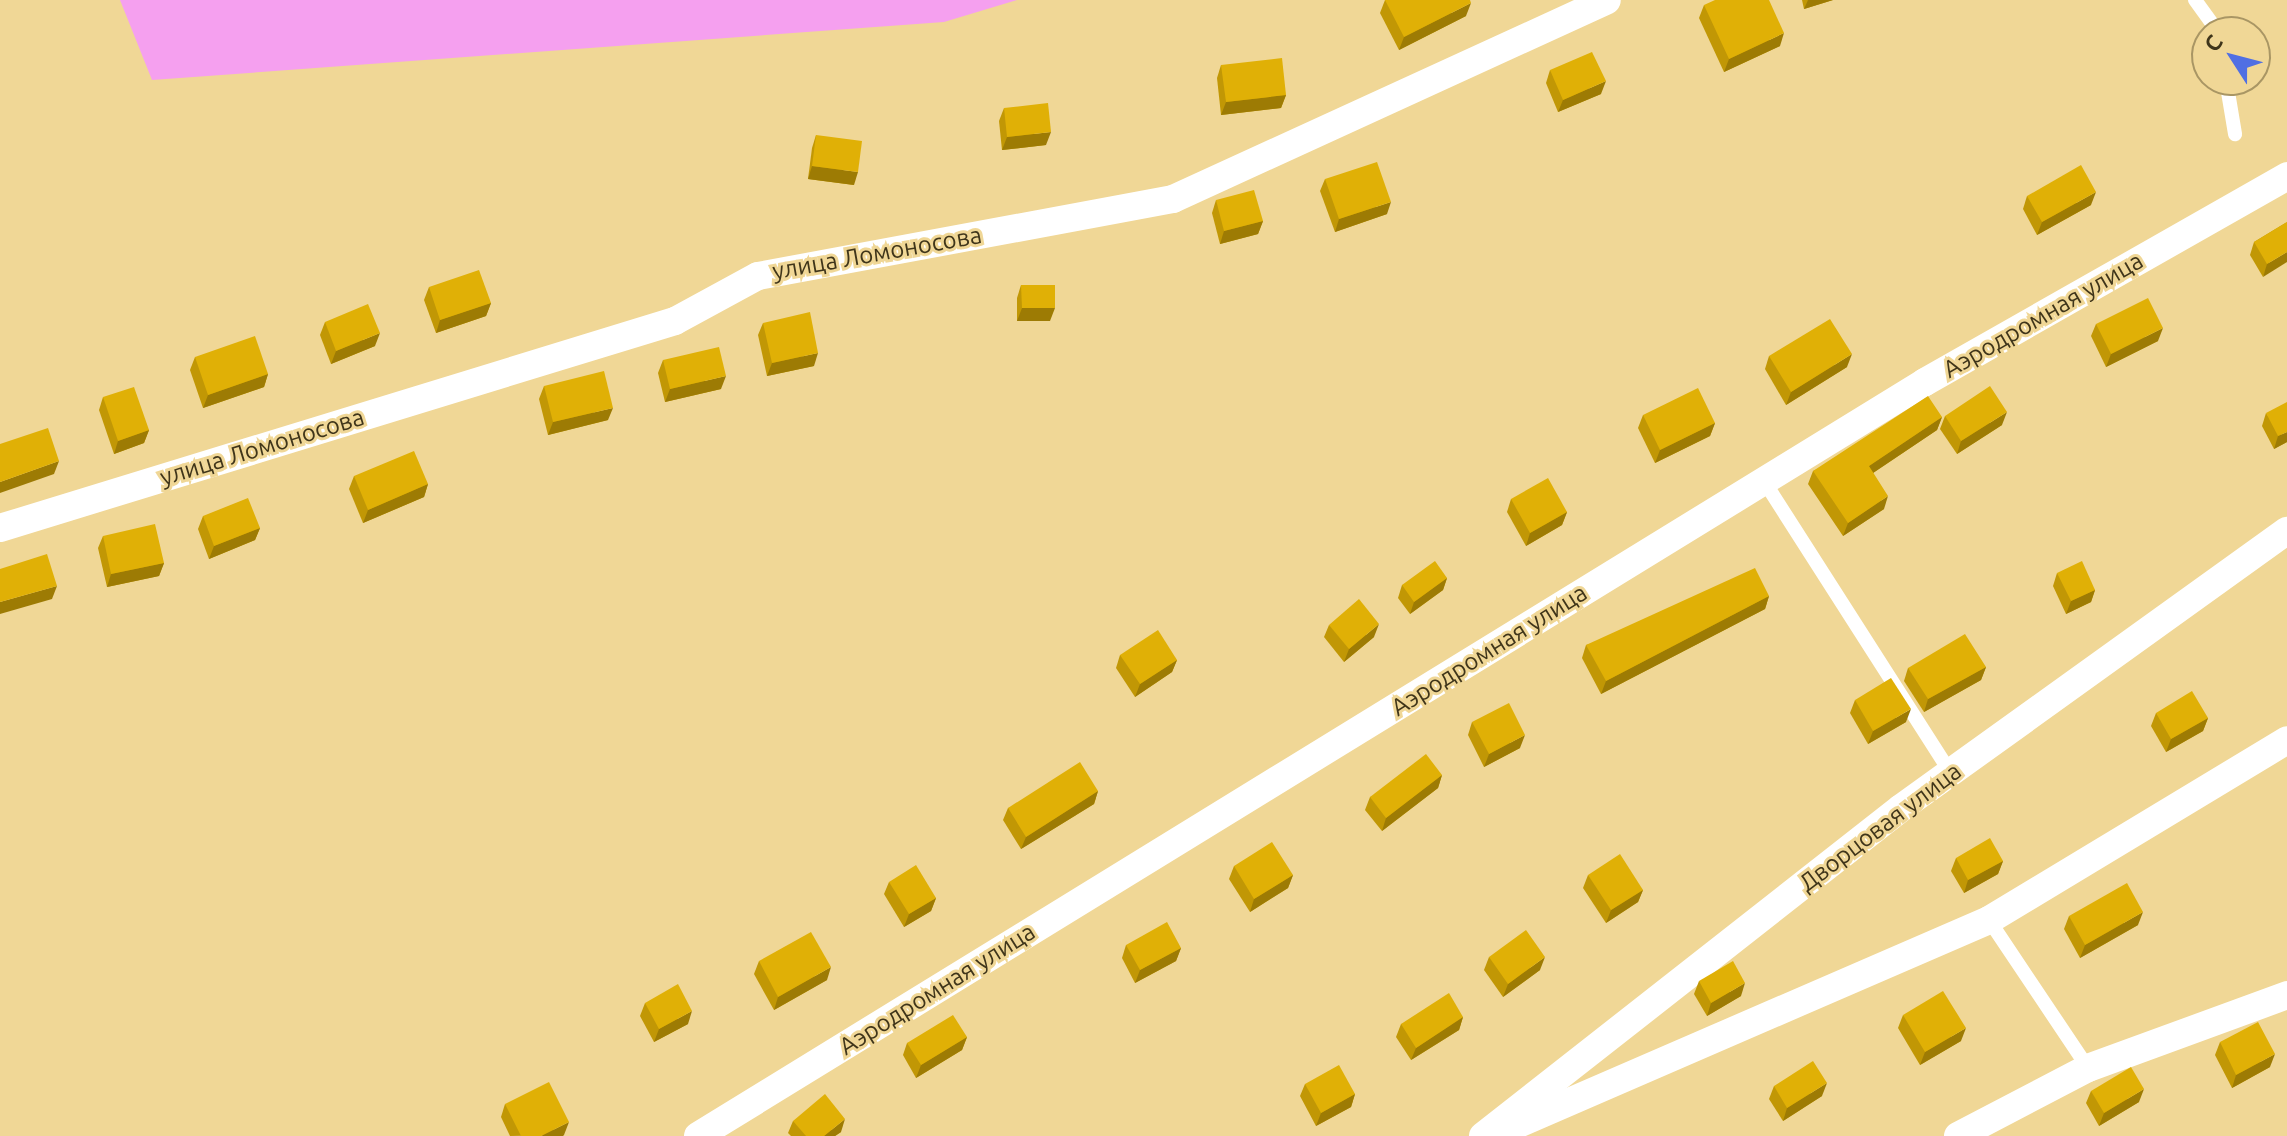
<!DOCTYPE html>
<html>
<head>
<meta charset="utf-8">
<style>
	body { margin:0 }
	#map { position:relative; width:2287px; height:1136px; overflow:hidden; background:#f0d796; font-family:Ubuntu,sans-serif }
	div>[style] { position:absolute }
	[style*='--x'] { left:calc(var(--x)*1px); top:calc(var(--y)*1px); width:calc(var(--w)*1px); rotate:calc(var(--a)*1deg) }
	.green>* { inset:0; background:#f5a0ef }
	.lane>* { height:14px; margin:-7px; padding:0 7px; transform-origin:7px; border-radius:7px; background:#fff }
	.street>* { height:28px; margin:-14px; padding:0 14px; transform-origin:14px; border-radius:14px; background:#fff }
	.wall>* { inset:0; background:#c19705 }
	.shaded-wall>* { inset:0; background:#9d7b04 }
	.building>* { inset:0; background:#e0b006 }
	span { translate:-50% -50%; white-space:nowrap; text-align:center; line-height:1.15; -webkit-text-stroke:6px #f0d796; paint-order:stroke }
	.street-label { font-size:24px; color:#3f351a }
	.north { position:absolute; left:2191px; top:16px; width:80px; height:80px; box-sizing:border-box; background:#f0d796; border:2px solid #a99664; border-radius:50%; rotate:306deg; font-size:22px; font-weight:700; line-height:32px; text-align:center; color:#3f351a }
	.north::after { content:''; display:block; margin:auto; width:28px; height:36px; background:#506fe3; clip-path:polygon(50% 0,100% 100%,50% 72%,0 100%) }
</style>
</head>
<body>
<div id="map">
	<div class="green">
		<i style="clip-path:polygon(120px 0,1017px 0,944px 22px,152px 80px)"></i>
	</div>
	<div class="lane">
		<i style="--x:2195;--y:0;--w:39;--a:54"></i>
		<i style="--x:2226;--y:80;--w:55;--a:80.5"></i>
		<i style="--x:1764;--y:481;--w:347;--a:57.4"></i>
		<i style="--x:1989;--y:920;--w:178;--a:56.2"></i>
	</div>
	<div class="street">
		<i style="--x:0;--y:528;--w:706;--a:-17.05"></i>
		<i style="--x:675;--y:321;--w:94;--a:-28.5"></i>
		<i style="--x:758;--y:276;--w:422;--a:-10.5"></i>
		<i style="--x:1173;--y:199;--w:477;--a:-24.6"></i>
		<i style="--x:1509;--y:1128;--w:523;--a:-23.43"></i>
		<i style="--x:1989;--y:920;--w:348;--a:-31.1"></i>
		<i style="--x:698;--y:1136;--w:1440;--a:-31.57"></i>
		<i style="--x:1925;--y:382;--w:417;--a:-29.6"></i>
		<i style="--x:1483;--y:1136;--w:531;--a:-38.12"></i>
		<i style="--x:1901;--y:808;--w:475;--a:-35.7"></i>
		<i style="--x:1958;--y:1136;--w:147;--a:-27.6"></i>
		<i style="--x:2088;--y:1068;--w:212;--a:-20.1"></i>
	</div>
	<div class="wall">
		<i style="clip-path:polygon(1385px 0,1466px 16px,1399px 50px,1380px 13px)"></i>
		<i style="clip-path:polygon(1802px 0,1833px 0,1804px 9px)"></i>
		<i style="clip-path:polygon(1704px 5px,1780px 46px,1724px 72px,1699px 18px)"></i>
		<i style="clip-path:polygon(1221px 65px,1286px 95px,1281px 108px,1221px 115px,1217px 78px)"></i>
		<i style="clip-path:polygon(1550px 70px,1601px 94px,1558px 112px,1546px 83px)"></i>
		<i style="clip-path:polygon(1004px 108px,1046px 145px,1002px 150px,999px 121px)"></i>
		<i style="clip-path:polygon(816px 135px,854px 185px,808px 179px,812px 148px)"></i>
		<i style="clip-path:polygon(1325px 179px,1387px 214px,1335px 232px,1320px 191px)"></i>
		<i style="clip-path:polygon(2027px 196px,2091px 205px,2037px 235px,2023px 209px)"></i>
		<i style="clip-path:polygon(1216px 200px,1263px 221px,1258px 234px,1220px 244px,1212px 213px)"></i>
		<i style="clip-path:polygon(2287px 222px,2263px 277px,2250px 255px,2254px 242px)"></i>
		<i style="clip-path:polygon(1021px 285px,1050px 321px,1017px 321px,1017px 298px)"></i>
		<i style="clip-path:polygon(429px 287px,491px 303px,486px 316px,436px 333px,424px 300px)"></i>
		<i style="clip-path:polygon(325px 322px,375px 346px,331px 364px,320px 335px)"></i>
		<i style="clip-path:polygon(763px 323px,814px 366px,767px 376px,758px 335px)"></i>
		<i style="clip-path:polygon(2096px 324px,2158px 341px,2106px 367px,2091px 336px)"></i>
		<i style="clip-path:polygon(1769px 356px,1847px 367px,1786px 405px,1765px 369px)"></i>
		<i style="clip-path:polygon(195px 357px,268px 374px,264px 387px,203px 408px,190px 370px)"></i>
		<i style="clip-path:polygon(663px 360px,721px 389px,665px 402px,658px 373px)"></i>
		<i style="clip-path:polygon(544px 386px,608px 420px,548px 435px,539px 399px)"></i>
		<i style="clip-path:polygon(103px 397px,149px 430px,144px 443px,114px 454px,99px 410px)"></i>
		<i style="clip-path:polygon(2266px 413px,2287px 442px,2274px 449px,2262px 426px)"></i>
		<i style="clip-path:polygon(1643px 415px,1715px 423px,1710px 436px,1655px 463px,1638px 428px)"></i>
		<i style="clip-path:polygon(1945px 416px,2002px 425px,1957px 454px,1940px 429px)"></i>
		<i style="clip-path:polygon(1942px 417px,1937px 430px,1873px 473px,1884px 509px,1843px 536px,1808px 484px,1813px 471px)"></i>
		<i style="clip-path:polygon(354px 476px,428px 484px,424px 497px,363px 523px,349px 489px)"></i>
		<i style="clip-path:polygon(1511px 499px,1567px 512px,1562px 525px,1526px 546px,1507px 512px)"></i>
		<i style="clip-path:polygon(203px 516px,260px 528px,255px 540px,209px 559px,198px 529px)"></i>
		<i style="clip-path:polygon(103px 536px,164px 563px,159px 576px,107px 587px,98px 548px)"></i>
		<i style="clip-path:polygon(2057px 573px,2095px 590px,2091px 602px,2066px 614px,2053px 586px)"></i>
		<i style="clip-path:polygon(1447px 578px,1443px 590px,1410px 614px,1398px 598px,1402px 585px)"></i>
		<i style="clip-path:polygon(1769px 596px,1765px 609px,1601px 694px,1582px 658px,1586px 645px)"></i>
		<i style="clip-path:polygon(1329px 625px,1374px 637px,1344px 662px,1324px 637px)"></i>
		<i style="clip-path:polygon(1120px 655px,1177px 660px,1172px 672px,1135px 697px,1116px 668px)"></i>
		<i style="clip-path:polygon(1986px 667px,1981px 680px,1924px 712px,1904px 681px,1908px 668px)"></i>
		<i style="clip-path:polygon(1855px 700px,1906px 722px,1868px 744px,1850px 713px)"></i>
		<i style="clip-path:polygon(2156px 713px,2208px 718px,2203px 731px,2166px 752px,2151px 726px)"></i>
		<i style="clip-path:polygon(1472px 722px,1520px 748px,1484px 767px,1468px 735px)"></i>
		<i style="clip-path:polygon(1442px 775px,1438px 788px,1382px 831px,1365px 810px,1370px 797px)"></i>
		<i style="clip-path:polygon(1098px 791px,1094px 804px,1021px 849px,1003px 820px,1008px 808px)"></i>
		<i style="clip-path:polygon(1956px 858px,2003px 861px,1998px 874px,1964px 893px,1951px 871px)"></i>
		<i style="clip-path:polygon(1234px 866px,1293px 875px,1288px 888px,1250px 912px,1229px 879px)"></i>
		<i style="clip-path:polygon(1588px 875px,1643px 890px,1638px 902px,1606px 923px,1583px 888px)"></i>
		<i style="clip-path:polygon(889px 882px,936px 898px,931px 911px,904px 927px,884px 894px)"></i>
		<i style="clip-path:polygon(2069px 916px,2138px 925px,2080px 958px,2064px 929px)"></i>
		<i style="clip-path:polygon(1126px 945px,1181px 948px,1176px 961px,1135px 983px,1122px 958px)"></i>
		<i style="clip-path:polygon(1489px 957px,1540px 970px,1503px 997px,1484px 970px)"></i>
		<i style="clip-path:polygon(759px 961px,827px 980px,774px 1010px,754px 974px)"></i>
		<i style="clip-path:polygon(1699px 981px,1741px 996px,1707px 1016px,1694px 994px)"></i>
		<i style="clip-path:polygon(645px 1003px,688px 1024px,654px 1042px,640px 1016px)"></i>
		<i style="clip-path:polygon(1903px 1015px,1961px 1041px,1920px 1065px,1898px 1028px)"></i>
		<i style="clip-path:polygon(1463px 1017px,1459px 1030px,1411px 1060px,1396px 1037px,1401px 1024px)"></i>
		<i style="clip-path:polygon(967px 1037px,962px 1050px,916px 1078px,903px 1055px,907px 1043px)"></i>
		<i style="clip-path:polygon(2220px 1042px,2270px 1067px,2232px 1088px,2215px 1055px)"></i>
		<i style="clip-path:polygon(1305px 1084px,1355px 1094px,1351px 1107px,1316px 1126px,1300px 1096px)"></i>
		<i style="clip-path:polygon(1774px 1086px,1822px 1096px,1783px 1121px,1769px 1099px)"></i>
		<i style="clip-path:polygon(2091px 1091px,2139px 1102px,2099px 1126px,2086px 1103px)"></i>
		<i style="clip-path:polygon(505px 1104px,564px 1135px,510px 1136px,501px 1117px)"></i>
		<i style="clip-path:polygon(793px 1121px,841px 1132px,835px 1136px,791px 1136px,788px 1133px)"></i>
	</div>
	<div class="shaded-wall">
		<i style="clip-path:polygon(1808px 0,1833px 0,1804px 9px)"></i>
		<i style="clip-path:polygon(1471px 3px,1466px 16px,1399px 50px,1404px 37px)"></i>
		<i style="clip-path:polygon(1784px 33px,1780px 46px,1724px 72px,1729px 59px)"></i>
		<i style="clip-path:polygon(1606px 81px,1601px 94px,1558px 112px,1563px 100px)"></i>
		<i style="clip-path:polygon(1286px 95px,1281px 108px,1221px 115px,1226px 102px)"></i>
		<i style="clip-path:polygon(1051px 132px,1046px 145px,1002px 150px,1007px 137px)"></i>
		<i style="clip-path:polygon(812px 166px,858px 172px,854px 185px,808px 179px)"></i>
		<i style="clip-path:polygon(2096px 192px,2091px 205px,2037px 235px,2042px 222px)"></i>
		<i style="clip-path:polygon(1391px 202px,1387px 214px,1335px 232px,1339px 219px)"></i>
		<i style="clip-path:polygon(1263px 221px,1258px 234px,1220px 244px,1224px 231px)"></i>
		<i style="clip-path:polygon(2287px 252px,2287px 262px,2263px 277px,2267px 264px)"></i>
		<i style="clip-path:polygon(491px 303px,486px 316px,436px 333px,440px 320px)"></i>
		<i style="clip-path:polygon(1022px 308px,1055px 308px,1050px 321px,1017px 321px)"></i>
		<i style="clip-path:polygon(2163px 328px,2158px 341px,2106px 367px,2111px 354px)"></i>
		<i style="clip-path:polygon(380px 333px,375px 346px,331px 364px,336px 351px)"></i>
		<i style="clip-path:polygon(818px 353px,814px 366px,767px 376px,772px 363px)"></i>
		<i style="clip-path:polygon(1852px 354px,1847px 367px,1786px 405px,1791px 392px)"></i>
		<i style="clip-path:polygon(268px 374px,264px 387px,203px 408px,208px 395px)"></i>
		<i style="clip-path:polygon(726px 376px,721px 389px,665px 402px,670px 389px)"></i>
		<i style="clip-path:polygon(613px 408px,608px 420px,548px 435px,553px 422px)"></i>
		<i style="clip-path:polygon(2007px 412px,2002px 425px,1957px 454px,1961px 441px)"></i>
		<i style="clip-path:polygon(1942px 417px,1937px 430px,1864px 479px,1869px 466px)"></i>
		<i style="clip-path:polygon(1715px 423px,1710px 436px,1655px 463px,1660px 450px)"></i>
		<i style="clip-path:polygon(149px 430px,144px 443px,114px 454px,118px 441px)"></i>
		<i style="clip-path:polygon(2287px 432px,2287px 442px,2274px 449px,2278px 436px)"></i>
		<i style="clip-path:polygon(59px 461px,54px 474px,0 493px,0 482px)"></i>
		<i style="clip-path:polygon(428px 484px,424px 497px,363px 523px,368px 510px)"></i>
		<i style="clip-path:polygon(1888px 496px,1884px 509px,1843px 536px,1848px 523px)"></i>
		<i style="clip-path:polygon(1567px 512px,1562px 525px,1526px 546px,1530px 533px)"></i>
		<i style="clip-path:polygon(260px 528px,255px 540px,209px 559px,214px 546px)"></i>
		<i style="clip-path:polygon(164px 563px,159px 576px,107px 587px,111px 574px)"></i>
		<i style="clip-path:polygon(1447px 578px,1443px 590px,1410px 614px,1414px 602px)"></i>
		<i style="clip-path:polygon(57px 586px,52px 599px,0 614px,0 602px)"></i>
		<i style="clip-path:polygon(2095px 590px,2091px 602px,2066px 614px,2071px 601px)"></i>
		<i style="clip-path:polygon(1769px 596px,1765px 609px,1601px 694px,1606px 681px)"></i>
		<i style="clip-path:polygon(1379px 624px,1374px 637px,1344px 662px,1349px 649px)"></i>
		<i style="clip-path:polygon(1177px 660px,1172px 672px,1135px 697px,1140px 684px)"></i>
		<i style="clip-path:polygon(1986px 667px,1981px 680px,1924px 712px,1928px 699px)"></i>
		<i style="clip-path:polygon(1911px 709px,1906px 722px,1868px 744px,1873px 731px)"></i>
		<i style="clip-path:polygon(2208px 718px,2203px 731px,2166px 752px,2171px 739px)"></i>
		<i style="clip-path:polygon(1525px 735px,1520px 748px,1484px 767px,1489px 754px)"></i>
		<i style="clip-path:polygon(1442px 775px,1438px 788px,1382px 831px,1386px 818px)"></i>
		<i style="clip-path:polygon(1098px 791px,1094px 804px,1021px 849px,1026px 837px)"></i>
		<i style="clip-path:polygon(2003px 861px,1998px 874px,1964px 893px,1968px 880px)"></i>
		<i style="clip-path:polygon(1293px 875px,1288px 888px,1250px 912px,1254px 899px)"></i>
		<i style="clip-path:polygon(1643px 890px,1638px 902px,1606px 923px,1611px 910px)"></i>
		<i style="clip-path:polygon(936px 898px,931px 911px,904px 927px,909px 914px)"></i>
		<i style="clip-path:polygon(2143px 912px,2138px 925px,2080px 958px,2085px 945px)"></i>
		<i style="clip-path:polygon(1181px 948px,1176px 961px,1135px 983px,1140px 970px)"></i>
		<i style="clip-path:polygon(1545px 957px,1540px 970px,1503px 997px,1508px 984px)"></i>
		<i style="clip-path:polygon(831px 967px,827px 980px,774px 1010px,778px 997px)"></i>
		<i style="clip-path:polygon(1745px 983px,1741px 996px,1707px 1016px,1711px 1003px)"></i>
		<i style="clip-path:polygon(692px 1011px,688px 1024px,654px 1042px,659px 1029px)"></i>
		<i style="clip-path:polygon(1463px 1017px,1459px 1030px,1411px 1060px,1416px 1048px)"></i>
		<i style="clip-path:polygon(1966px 1028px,1961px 1041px,1920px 1065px,1925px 1052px)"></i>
		<i style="clip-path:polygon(967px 1037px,962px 1050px,916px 1078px,921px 1065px)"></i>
		<i style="clip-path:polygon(2275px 1054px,2270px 1067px,2232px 1088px,2236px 1075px)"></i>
		<i style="clip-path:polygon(1827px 1083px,1822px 1096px,1783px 1121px,1787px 1108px)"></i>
		<i style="clip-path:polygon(2144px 1089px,2139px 1102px,2099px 1126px,2104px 1113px)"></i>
		<i style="clip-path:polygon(1355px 1094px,1351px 1107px,1316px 1126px,1321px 1113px)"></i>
		<i style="clip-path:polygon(845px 1119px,841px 1132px,835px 1136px,824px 1136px)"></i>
		<i style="clip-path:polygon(569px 1122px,564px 1135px,563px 1136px,541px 1136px)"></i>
	</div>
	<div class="building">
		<i style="clip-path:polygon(1385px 0,1470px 0,1471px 3px,1404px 37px)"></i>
		<i style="clip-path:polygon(1715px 0,1769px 0,1784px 33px,1729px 59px,1704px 5px)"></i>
		<i style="clip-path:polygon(1592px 52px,1606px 81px,1563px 100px,1550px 70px)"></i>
		<i style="clip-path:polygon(1282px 58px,1286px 95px,1226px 102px,1221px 65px)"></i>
		<i style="clip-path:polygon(1048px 103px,1051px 132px,1007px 137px,1004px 108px)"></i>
		<i style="clip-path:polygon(816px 135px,862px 141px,858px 172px,812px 166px)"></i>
		<i style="clip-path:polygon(1377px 162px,1391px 202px,1339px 219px,1325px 179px)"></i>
		<i style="clip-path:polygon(2081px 165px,2096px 192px,2042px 222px,2027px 196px)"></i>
		<i style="clip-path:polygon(1254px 190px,1263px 221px,1224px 231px,1216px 200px)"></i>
		<i style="clip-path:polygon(2287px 222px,2287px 252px,2267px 264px,2254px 242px)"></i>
		<i style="clip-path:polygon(479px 270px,491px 303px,440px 320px,429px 287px)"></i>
		<i style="clip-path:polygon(1021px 285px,1055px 285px,1055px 308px,1022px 308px)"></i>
		<i style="clip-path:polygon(2148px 298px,2163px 328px,2111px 354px,2096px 324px)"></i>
		<i style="clip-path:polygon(368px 304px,380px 333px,336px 351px,325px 322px)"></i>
		<i style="clip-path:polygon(810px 312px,818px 353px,772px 363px,763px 323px)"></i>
		<i style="clip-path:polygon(1830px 319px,1852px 354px,1791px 392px,1769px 356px)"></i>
		<i style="clip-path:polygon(255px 336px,268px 374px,208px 395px,195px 357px)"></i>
		<i style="clip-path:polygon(719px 347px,726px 376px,670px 389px,663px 360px)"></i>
		<i style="clip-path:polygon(604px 371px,613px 408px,553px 422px,544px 386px)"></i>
		<i style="clip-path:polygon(1990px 386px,2007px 412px,1961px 441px,1945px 416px)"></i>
		<i style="clip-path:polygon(134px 387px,149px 430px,118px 441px,103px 397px)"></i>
		<i style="clip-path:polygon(1698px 388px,1715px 423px,1660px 450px,1643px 415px)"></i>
		<i style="clip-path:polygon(1928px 396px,1942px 417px,1869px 466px,1888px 496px,1848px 523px,1813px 471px)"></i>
		<i style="clip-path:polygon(2287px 402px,2287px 432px,2278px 436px,2266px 413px)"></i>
		<i style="clip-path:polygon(48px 428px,59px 461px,0 482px,0 444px)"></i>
		<i style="clip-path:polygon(414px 451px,428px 484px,368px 510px,354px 476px)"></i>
		<i style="clip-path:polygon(1548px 478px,1567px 512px,1530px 533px,1511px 499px)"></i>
		<i style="clip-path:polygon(248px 498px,260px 528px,214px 546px,203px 516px)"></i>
		<i style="clip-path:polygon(155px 524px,164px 563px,111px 574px,103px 536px)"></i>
		<i style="clip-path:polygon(47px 554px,57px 586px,0 602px,0 569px)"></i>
		<i style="clip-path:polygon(1435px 561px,1447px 578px,1414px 602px,1402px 585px)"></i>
		<i style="clip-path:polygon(2082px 561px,2095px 590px,2071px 601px,2057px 573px)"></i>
		<i style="clip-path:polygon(1755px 568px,1769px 596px,1606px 681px,1586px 645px)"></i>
		<i style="clip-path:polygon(1359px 599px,1379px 624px,1349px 649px,1329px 625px)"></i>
		<i style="clip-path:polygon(1158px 630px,1177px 660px,1140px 684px,1120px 655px)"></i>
		<i style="clip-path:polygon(1965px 634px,1986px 667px,1928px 699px,1908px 668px)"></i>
		<i style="clip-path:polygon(1891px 678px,1911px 709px,1873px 731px,1855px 700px)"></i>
		<i style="clip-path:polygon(2192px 691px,2208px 718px,2171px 739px,2156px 713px)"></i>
		<i style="clip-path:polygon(1509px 703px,1525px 735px,1489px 754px,1472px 722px)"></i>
		<i style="clip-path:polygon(1426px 754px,1442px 775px,1386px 818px,1370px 797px)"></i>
		<i style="clip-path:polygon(1080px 762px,1098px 791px,1026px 837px,1008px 808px)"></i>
		<i style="clip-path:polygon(1990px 838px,2003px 861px,1968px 880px,1956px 858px)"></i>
		<i style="clip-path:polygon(1272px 842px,1293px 875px,1254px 899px,1234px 866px)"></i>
		<i style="clip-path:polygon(1620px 854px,1643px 890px,1611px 910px,1588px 875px)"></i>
		<i style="clip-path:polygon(916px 865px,936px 898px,909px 914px,889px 882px)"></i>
		<i style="clip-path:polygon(2127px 883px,2143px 912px,2085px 945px,2069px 916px)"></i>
		<i style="clip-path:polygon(1167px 922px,1181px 948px,1140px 970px,1126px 945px)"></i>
		<i style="clip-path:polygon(1526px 930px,1545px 957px,1508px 984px,1489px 957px)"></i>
		<i style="clip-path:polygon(811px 932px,831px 967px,778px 997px,759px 961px)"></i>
		<i style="clip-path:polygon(1733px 961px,1745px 983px,1711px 1003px,1699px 981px)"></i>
		<i style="clip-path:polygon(678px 984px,692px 1011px,659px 1029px,645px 1003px)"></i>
		<i style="clip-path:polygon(1943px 991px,1966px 1028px,1925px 1052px,1903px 1015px)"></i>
		<i style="clip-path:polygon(1449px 993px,1463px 1017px,1416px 1048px,1401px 1024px)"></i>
		<i style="clip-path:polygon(953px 1015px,967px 1037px,921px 1065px,907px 1043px)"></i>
		<i style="clip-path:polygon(2258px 1022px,2275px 1054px,2236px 1075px,2220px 1042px)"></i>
		<i style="clip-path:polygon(1813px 1061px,1827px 1083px,1787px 1108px,1774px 1086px)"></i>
		<i style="clip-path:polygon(1339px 1065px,1355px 1094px,1321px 1113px,1305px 1084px)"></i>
		<i style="clip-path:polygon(2131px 1067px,2144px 1089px,2104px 1113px,2091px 1091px)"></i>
		<i style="clip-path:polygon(549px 1082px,569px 1122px,541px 1136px,521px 1136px,505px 1104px)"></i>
		<i style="clip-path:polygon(825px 1094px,845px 1119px,824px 1136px,806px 1136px,793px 1121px)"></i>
	</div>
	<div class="street-label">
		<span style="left:877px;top:253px;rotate:-10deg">улица Ломоносова</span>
		<span style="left:2043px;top:315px;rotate:-30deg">Аэродромная улица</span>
		<span style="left:262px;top:447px;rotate:-17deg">улица Ломоносова</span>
		<span style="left:1489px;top:650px;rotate:-32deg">Аэродромная улица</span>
		<span style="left:1880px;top:827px;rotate:-37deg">Дворцовая улица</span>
		<span style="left:937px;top:989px;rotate:-32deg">Аэродромная улица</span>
	</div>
	<div class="north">С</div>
</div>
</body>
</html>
